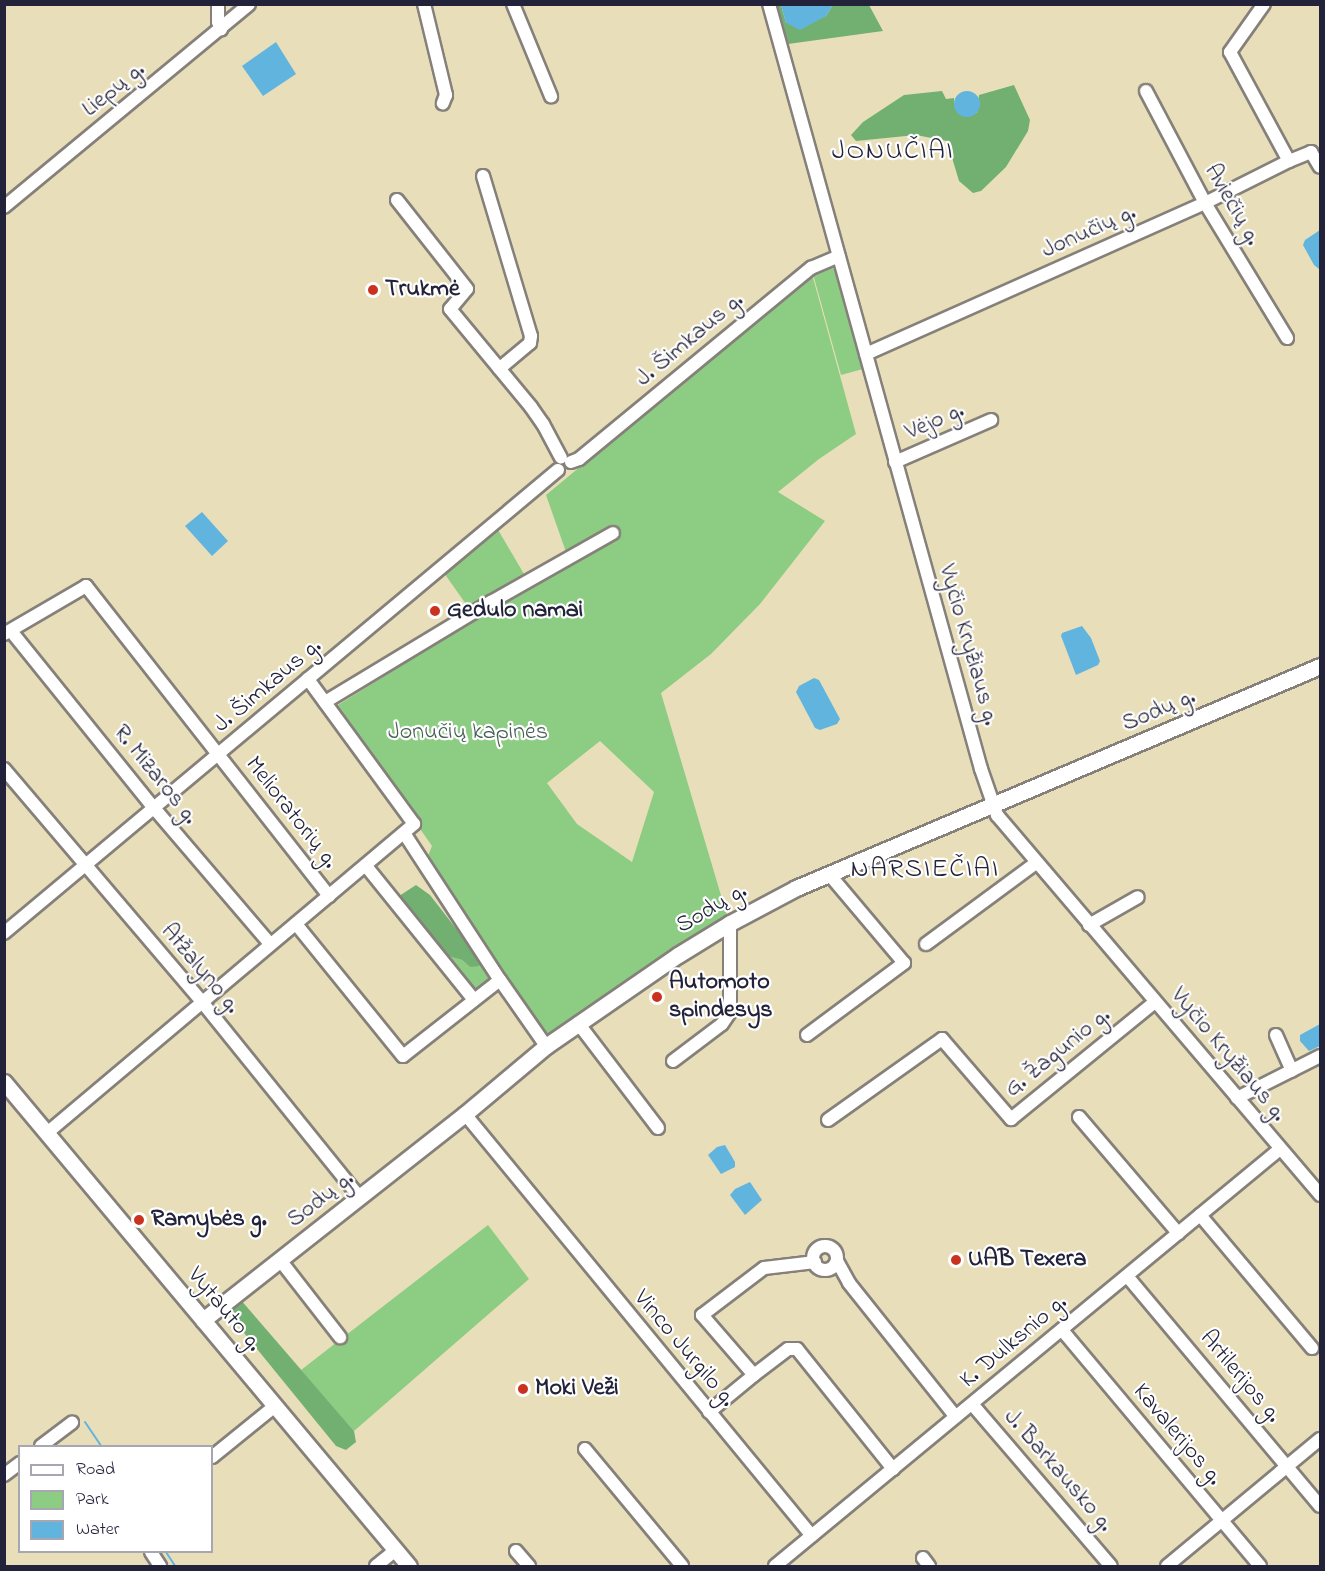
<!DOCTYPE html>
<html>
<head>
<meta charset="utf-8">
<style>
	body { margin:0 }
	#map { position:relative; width:1325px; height:1571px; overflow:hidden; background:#e8dfba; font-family:"Indie Flower",sans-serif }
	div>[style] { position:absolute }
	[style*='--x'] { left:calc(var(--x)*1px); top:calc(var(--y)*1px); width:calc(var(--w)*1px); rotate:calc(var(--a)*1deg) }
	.green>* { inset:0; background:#8dcc83 }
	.forest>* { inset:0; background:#72b071 }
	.water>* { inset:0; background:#61b4dd }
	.round { border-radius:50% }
	.stream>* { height:2px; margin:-1px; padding:0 1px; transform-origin:1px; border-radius:1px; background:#61b4dd }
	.roads { filter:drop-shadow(2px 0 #85807a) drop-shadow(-2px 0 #85807a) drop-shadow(0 2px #85807a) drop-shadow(0 -2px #85807a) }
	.minor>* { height:12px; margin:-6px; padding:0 6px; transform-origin:6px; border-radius:6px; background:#fff }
	.minor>.ring { margin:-6px; padding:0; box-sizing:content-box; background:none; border:12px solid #fff; border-radius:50% }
	.major>* { height:15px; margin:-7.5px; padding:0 7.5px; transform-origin:7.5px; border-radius:7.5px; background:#fff }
	.dots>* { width:16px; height:16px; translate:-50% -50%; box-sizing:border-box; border:3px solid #fff; border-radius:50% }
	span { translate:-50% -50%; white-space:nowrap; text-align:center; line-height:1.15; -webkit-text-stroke:4.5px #fff; paint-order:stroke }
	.street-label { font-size:24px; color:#22223b }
	.poi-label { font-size:24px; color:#22223b; font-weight:700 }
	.left { translate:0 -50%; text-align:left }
	.park-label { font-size:24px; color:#475e54 }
	.quarter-label { font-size:27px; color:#22223b; letter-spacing:1.5px }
	.frame { position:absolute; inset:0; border:6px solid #22223b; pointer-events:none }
	.legend { position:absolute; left:18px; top:1445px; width:195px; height:108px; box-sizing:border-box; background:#fff; border:2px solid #a7a7b1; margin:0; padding:8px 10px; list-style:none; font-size:18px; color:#22223b }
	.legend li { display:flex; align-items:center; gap:12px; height:30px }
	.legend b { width:30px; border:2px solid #a7a7b1 }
</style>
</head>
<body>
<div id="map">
	<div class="green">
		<i style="clip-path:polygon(829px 267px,838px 270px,863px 369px,841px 375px,813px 274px)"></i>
		<i style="clip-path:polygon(evenodd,812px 274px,856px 434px,819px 459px,778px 492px,825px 521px,760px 604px,711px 654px,661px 693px,728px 919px,545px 1036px,425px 863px,432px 846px,335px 707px,490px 610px,616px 539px,612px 526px,566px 552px,546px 495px,812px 274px,600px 741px,654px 792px,632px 862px,577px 824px,547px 783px,600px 741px)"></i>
		<i style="clip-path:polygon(497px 528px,524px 574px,468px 607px,444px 573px)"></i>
		<i style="clip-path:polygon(444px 955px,462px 960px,470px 967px,482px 962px,490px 976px,489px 984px,485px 988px,476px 990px,469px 988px)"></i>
		<i style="clip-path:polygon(488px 1225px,529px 1279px,354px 1431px,301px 1370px)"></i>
	</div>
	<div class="forest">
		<i style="clip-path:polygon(777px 5px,781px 5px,786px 23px,826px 16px,833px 5px,869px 5px,883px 31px,788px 44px)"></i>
		<i style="clip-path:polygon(1014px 85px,1030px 120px,1028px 131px,1006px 167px,981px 191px,973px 193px,959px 181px,947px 141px,916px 135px,856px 141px,851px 135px,863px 122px,904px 95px,942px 91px,946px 99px,954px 98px,954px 103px,977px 113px,979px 95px)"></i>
		<i style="clip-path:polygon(416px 885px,430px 895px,482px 962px,479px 966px,470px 967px,462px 960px,444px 955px,396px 898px)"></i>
		<i style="clip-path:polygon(240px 1299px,354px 1431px,356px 1442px,346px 1450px,336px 1446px,240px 1328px,229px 1308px)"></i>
	</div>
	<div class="water">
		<i style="clip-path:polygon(781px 5px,781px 4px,833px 5px,826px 16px,800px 30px,786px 23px)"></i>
		<i style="clip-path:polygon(276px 42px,296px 74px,263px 96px,242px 66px)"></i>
		<i class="round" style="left:954px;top:91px;width:26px;height:26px"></i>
		<i style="clip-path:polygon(1320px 230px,1320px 268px,1319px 269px,1314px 265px,1303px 245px,1305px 240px)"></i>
		<i style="clip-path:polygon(202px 512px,228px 541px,212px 556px,185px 526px)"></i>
		<i style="clip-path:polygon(1082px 626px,1091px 638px,1100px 661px,1098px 665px,1076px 675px,1061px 636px,1062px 633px)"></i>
		<i style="clip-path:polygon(814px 678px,819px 680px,840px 719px,837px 724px,820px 730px,815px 728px,796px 692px,799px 686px)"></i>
		<i style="clip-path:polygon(1320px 1024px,1320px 1046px,1309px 1051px,1300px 1041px,1300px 1035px)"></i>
		<i style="clip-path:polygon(725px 1145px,735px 1162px,735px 1167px,721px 1174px,708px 1155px,717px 1147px)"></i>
		<i style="clip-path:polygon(750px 1182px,762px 1200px,745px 1215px,730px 1195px,735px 1189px)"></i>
	</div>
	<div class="stream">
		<i style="--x:85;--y:1422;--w:29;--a:56"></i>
		<i style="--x:166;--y:1552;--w:17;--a:57"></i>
	</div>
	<div class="roads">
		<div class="minor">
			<i style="--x:218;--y:4;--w:18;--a:90"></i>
			<i style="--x:218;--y:22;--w:8;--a:67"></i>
			<i style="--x:424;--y:4;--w:94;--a:76.4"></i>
			<i style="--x:446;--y:95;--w:9;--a:111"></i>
			<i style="--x:513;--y:4;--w:100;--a:67.6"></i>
			<i style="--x:769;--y:4;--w:794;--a:74.51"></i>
			<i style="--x:981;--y:769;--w:49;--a:70.8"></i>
			<i style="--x:997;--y:815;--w:499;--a:49.6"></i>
			<i style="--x:1264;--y:4;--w:59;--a:125.3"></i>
			<i style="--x:1230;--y:52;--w:124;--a:61.6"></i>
			<i style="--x:1146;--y:91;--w:127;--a:62.2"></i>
			<i style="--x:1205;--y:203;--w:158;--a:58.7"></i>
			<i style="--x:483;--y:176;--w:167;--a:73.3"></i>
			<i style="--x:531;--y:336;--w:7;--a:98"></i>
			<i style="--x:530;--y:343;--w:40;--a:140"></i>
			<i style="--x:397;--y:200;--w:113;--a:51.8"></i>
			<i style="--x:467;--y:289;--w:26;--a:130"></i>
			<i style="--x:450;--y:309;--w:127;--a:50.4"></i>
			<i style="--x:531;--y:407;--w:21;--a:55"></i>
			<i style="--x:543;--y:424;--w:38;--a:62"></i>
			<i style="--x:4;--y:207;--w:318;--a:-39.6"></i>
			<i style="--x:866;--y:354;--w:371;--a:-24"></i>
			<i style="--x:1205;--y:203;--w:94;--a:-26.6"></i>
			<i style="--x:1289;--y:161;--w:24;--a:-22"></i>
			<i style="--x:1311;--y:152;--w:17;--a:59"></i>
			<i style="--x:571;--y:462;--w:9;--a:-21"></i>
			<i style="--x:579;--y:459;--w:301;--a:-39.5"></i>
			<i style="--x:811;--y:268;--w:30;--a:-23"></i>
			<i style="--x:895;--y:462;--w:105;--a:-23.6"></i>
			<i style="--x:11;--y:631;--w:228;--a:51.1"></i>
			<i style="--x:154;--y:808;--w:179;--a:49.5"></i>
			<i style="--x:4;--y:634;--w:95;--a:-30.3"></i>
			<i style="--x:86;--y:586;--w:394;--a:51.9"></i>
			<i style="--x:325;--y:702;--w:194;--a:-31.1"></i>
			<i style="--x:491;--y:602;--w:140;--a:-29.5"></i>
			<i style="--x:4;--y:769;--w:306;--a:49.6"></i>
			<i style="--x:202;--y:1002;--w:252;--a:51.1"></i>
			<i style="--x:404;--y:833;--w:176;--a:56.9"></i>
			<i style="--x:366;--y:866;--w:172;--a:51.1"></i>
			<i style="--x:296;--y:924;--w:170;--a:51"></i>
			<i style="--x:403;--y:1056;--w:123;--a:-38.1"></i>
			<i style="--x:500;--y:980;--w:80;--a:55.1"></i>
			<i style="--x:1089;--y:925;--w:56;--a:-29.7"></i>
			<i style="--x:4;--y:933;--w:722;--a:-39.89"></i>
			<i style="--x:926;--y:944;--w:137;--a:-36.4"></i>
			<i style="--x:578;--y:1023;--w:132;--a:52.7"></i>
			<i style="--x:807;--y:1035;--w:121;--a:-36.6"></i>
			<i style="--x:904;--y:963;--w:116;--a:-130.1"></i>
			<i style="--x:1276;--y:1035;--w:39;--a:66"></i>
			<i style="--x:673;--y:1061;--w:61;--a:-37.1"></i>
			<i style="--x:722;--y:1024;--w:14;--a:-56"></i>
			<i style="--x:730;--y:1012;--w:89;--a:-90"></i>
			<i style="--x:1237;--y:1098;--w:93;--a:-26.8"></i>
			<i style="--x:465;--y:1114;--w:546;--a:50.57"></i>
			<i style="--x:1079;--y:1117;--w:153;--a:49.5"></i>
			<i style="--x:828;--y:1120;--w:140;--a:-35.4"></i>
			<i style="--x:942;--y:1039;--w:106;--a:49.2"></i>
			<i style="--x:1011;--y:1119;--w:186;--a:-39.1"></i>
			<i style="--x:47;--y:1133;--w:480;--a:-40.1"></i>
			<i style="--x:414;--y:824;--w:180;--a:-126.2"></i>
			<i style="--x:1200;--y:1215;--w:174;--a:49.9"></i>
			<i class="ring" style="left:813px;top:1246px;width:12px;height:12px"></i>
			<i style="--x:280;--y:1260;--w:98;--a:52.1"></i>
			<i style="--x:837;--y:1261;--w:25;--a:61"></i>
			<i style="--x:849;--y:1283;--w:171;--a:51.4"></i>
			<i style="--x:815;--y:1262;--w:51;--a:173.3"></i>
			<i style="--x:764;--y:1268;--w:78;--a:142.8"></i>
			<i style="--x:702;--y:1315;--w:79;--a:49.1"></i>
			<i style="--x:754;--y:1375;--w:43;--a:-37.4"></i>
			<i style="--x:788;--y:1349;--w:9;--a:0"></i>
			<i style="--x:797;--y:1349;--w:154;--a:51.3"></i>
			<i style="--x:1127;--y:1276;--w:300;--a:50"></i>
			<i style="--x:1062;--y:1330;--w:308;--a:50"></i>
			<i style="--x:972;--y:1404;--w:213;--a:49.4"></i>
			<i style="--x:709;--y:1412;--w:58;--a:-39.4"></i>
			<i style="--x:41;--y:1446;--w:39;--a:-37"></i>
			<i style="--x:585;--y:1449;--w:152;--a:50.3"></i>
			<i style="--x:212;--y:1457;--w:81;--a:-39"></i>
			<i style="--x:4;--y:1475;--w:20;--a:-37"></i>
			<i style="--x:516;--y:1551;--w:20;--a:49"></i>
			<i style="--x:151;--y:1552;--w:17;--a:57"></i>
			<i style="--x:923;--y:1558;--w:10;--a:53"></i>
			<i style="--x:376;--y:1566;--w:26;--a:-39"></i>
			<i style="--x:775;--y:1566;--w:655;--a:-39.55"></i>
			<i style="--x:1167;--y:1566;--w:199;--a:-39.7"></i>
		</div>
		<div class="major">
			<i style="--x:4;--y:1082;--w:631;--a:50.08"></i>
			<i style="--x:203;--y:1320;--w:333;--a:-38.2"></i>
			<i style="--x:465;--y:1114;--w:106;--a:-40"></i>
			<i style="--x:546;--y:1046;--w:160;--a:-34.6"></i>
			<i style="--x:678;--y:955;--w:61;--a:-31.6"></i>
			<i style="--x:730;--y:923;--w:75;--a:-27.9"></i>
			<i style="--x:796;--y:888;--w:569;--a:-22.96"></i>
		</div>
	</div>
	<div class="dots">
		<i style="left:373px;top:290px;background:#c8321e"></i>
		<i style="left:435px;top:611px;background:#c8321e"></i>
		<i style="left:657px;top:997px;background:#c8321e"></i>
		<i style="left:139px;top:1220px;background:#c8321e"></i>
		<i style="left:956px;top:1260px;background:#c8321e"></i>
		<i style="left:523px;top:1389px;background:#c8321e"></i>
	</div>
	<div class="street-label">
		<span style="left:114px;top:90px;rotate:-39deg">Liepų g.</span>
		<span style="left:1232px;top:205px;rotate:60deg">Aviečių g.</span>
		<span style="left:1089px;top:232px;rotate:-24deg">Jonučių g.</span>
		<span style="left:690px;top:340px;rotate:-40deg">J. Šimkaus g.</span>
		<span style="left:935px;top:422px;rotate:-24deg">Vėjo g.</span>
		<span style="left:968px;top:645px;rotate:74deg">Vyčio Kryžiaus g.</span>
		<span style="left:268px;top:686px;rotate:-40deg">J. Šimkaus g.</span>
		<span style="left:1159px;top:711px;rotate:-23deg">Sodų g.</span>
		<span style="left:155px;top:775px;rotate:51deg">R. Mizaros g.</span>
		<span style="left:291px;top:813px;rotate:52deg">Melioratorių g.</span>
		<span style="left:712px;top:909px;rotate:-30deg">Sodų g.</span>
		<span style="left:200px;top:969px;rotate:50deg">Atžalyno g.</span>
		<span style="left:1058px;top:1053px;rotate:-39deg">G. Žagunio g.</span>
		<span style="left:1228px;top:1055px;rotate:50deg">Vyčio Kryžiaus g.</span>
		<span style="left:321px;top:1200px;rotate:-38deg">Sodų g.</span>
		<span style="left:224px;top:1310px;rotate:50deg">Vytauto g.</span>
		<span style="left:1014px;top:1342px;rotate:-40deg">K. Dulksnio g.</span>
		<span style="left:684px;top:1349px;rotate:50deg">Vinco Jurgilo g.</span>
		<span style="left:1240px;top:1377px;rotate:50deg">Artilerijos g.</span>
		<span style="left:1177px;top:1435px;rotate:50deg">Kavalerijos g.</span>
		<span style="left:1058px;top:1471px;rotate:49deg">J. Barkausko g.</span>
	</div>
	<div class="poi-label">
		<span class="left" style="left:385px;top:290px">Trukmė</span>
		<span class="left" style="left:447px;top:611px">Gedulo namai</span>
		<span class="left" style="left:669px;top:997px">Automoto<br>spindesys</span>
		<span class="left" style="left:151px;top:1220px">Ramybės g.</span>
		<span class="left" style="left:968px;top:1260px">UAB Texera</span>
		<span class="left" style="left:535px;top:1389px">Moki Veži</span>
	</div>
	<div class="park-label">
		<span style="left:468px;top:733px">Jonučių kapinės</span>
	</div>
	<div class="quarter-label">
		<span style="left:893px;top:152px">JONUČIAI</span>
		<span style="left:925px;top:870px">NARSIEČIAI</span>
	</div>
	<div class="frame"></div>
	<ul class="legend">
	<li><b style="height:8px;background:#fff"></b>Road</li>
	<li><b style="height:16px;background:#8dcc83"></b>Park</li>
	<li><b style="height:16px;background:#61b4dd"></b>Water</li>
	</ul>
</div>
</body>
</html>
